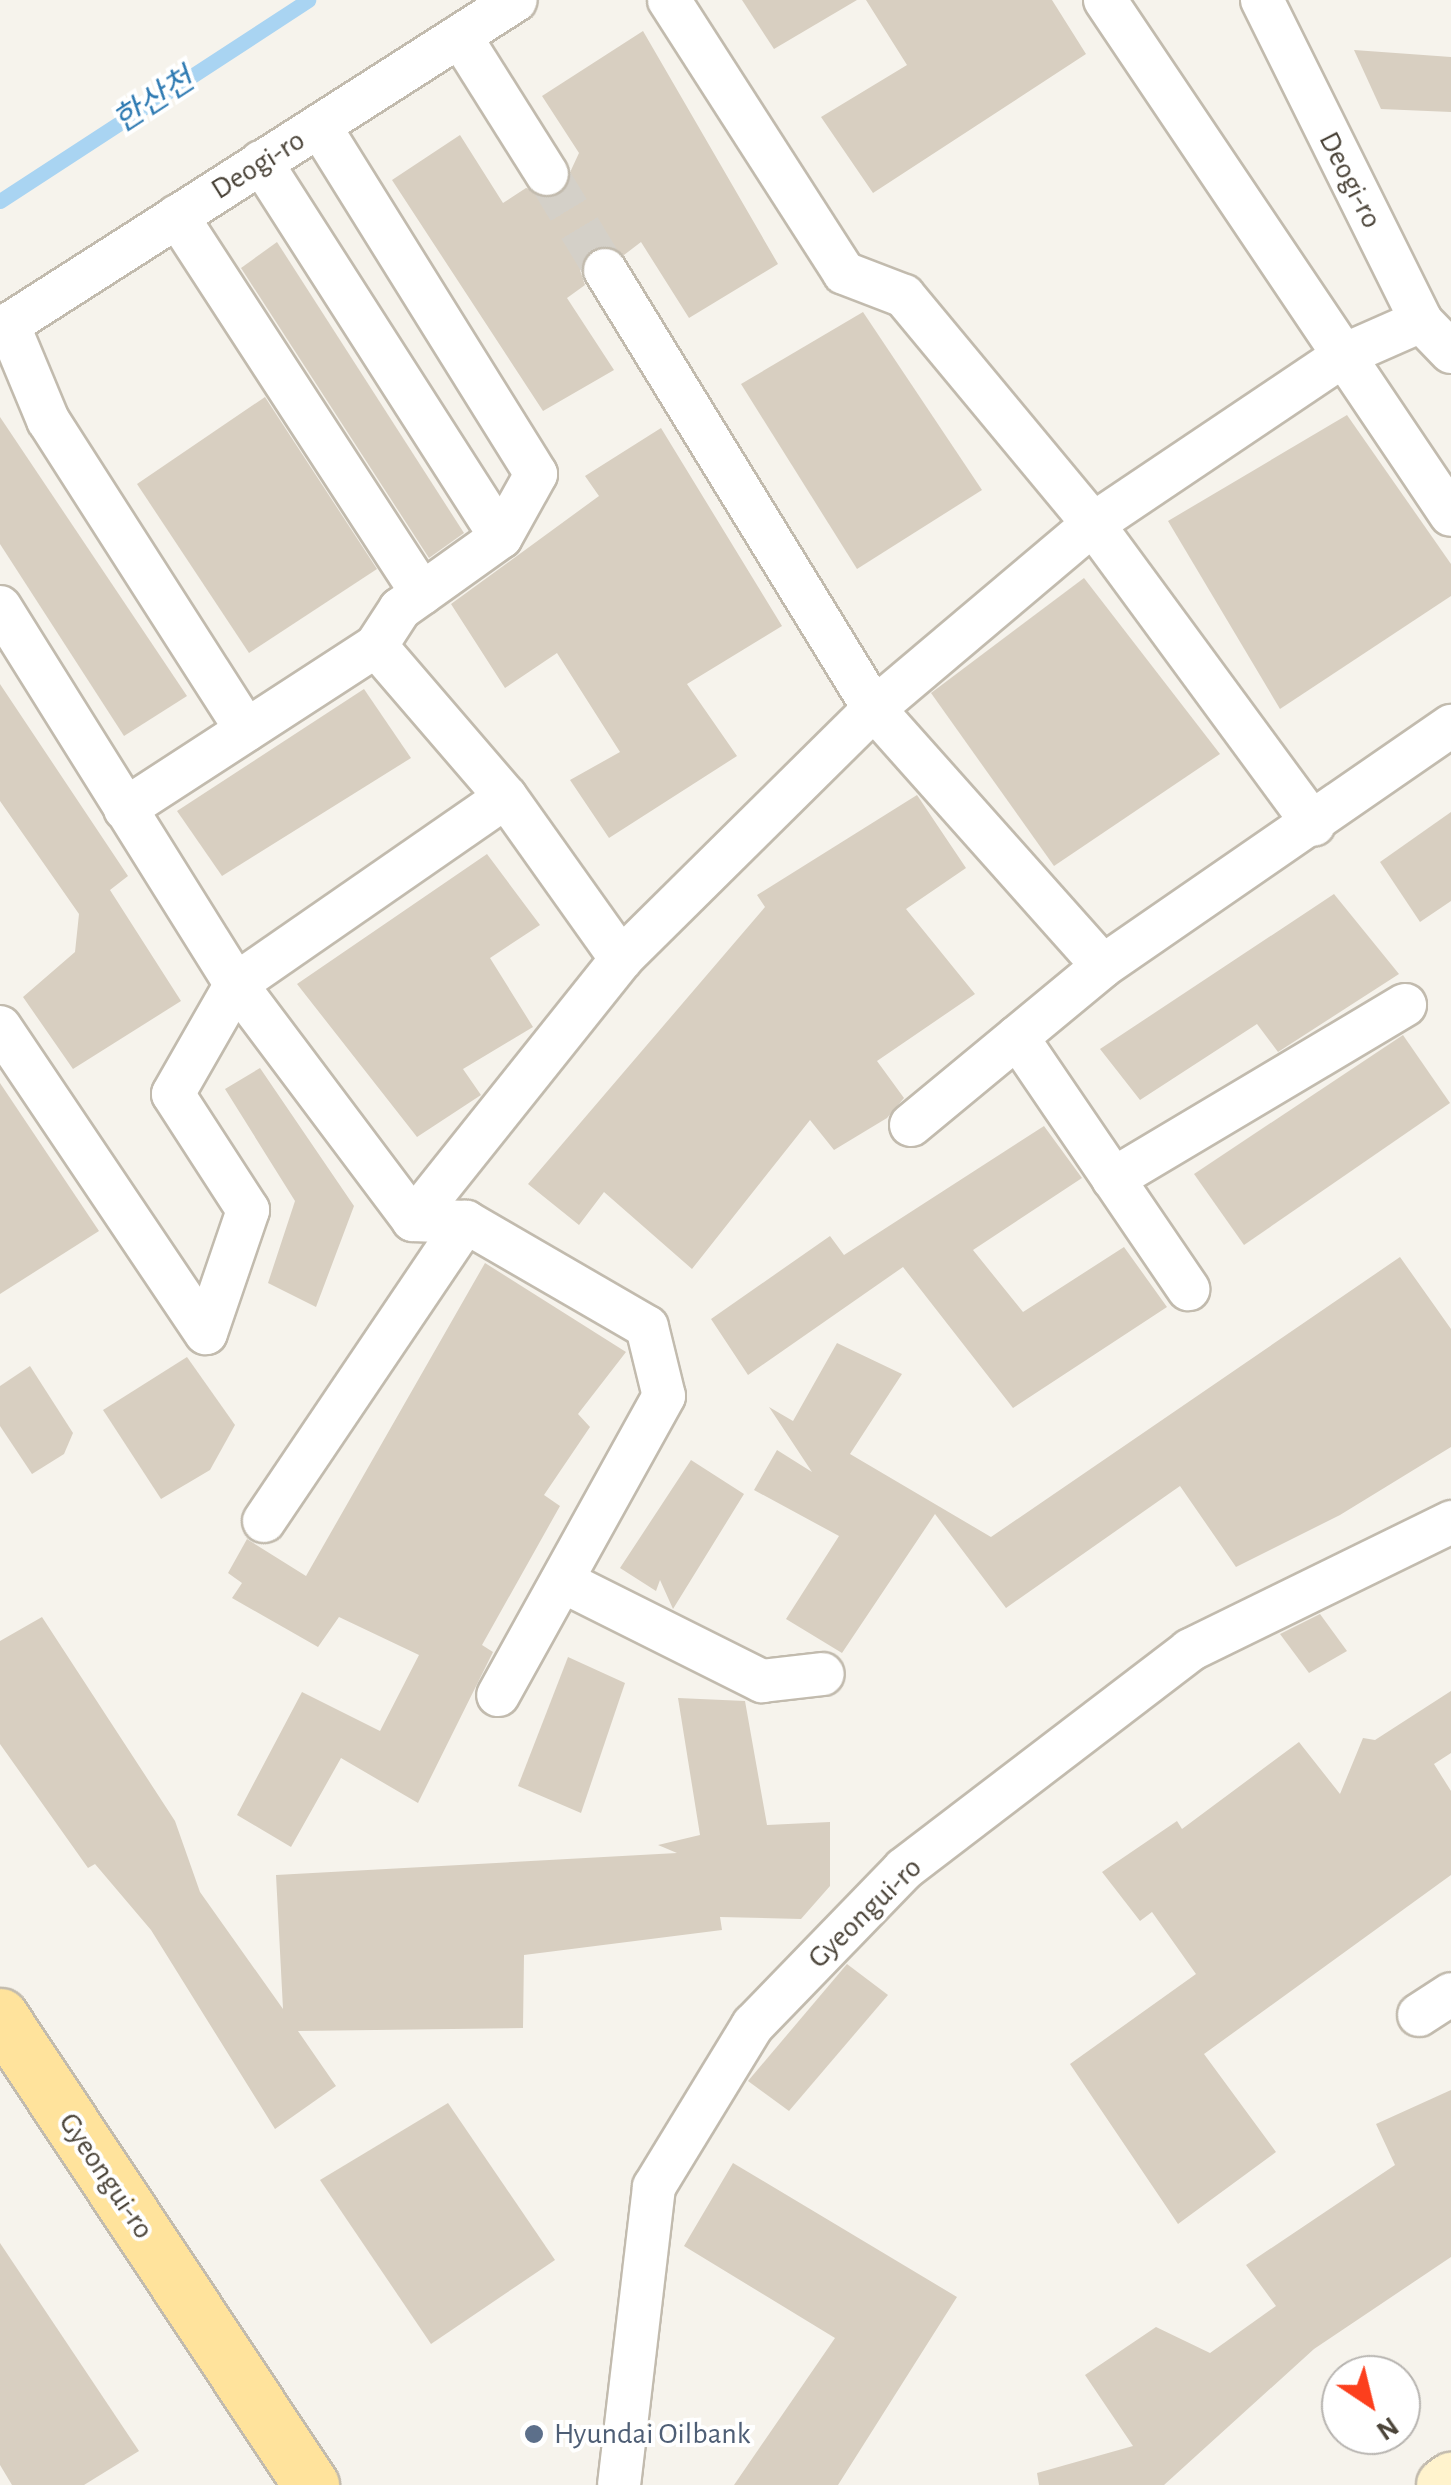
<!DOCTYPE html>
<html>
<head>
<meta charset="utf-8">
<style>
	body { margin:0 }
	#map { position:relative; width:1451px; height:2485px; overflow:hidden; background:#f6f3ec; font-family:"Alegreya Sans","Noto Sans KR",sans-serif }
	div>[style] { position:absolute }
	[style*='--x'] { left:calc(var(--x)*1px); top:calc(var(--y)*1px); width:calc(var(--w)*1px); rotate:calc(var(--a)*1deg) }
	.stream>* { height:15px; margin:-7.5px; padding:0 7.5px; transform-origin:7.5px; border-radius:7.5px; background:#a9d4f2 }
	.building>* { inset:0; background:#d8cfc1 }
	.minor-tunnel>* { height:42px; margin-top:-21px; transform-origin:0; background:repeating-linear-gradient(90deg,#d4d0c8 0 42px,transparent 0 63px) }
	.roads { filter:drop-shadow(2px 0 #c2bbae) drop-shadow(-2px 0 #c2bbae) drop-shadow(0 2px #c2bbae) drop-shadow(0 -2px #c2bbae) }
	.minor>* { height:42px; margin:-21px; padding:0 21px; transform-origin:21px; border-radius:21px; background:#fff }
	.secondary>* { height:55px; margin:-27.5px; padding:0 27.5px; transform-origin:27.5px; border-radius:27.5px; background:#fff3cd }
	.primary>* { height:55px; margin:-27.5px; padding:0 27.5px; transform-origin:27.5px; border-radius:27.5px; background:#ffe39c }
	.dots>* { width:28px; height:28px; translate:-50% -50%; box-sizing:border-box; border:5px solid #fff; border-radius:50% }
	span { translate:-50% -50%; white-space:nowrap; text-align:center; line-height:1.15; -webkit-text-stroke:8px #fff; paint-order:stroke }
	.street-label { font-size:30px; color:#4b4439 }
	.service-label { font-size:30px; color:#4e5e75 }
	.left { translate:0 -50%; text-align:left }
	.water-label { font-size:32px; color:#2e7ab2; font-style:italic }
	.north { position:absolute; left:1321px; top:2355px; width:100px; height:100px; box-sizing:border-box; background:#fff; border:2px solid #b7b4b0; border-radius:50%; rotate:145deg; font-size:28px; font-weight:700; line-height:40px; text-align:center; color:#4b4439 }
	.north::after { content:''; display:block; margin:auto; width:35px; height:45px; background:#fc3f1d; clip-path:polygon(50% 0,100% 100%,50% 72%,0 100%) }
</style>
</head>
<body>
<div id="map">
	<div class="stream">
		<i style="--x:0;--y:201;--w:368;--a:-33.1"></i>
	</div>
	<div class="building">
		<i style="clip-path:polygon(742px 0,857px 0,774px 49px)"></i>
		<i style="clip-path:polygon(866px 0,1052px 0,1086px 54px,873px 193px,821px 117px,907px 65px)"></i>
		<i style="clip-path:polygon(643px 31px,778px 264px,689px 318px,641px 242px,624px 255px,591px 249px,580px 270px,585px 285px,567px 298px,614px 370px,543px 411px,392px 180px,460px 135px,503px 203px,526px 188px,559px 196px,579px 153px,542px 96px)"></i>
		<i style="clip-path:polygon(1354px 50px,1451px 57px,1451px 112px,1381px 109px)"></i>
		<i style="clip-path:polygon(277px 242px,464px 533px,429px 558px,241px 268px)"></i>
		<i style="clip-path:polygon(863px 312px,982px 490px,857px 569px,741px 384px)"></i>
		<i style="clip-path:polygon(265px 397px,377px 569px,249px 653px,137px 484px)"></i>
		<i style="clip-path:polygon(1347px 415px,1451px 564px,1451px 596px,1280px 709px,1168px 521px)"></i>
		<i style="clip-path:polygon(0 417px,187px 696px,124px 736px,0 544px)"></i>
		<i style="clip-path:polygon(661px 428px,782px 626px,687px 684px,737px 756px,609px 838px,570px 780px,620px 752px,557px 653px,505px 688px,451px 604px,599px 496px,585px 476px)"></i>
		<i style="clip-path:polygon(1084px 578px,1220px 754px,1054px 866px,931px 693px)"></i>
		<i style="clip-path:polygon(0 684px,128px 876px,110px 890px,181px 1001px,73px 1069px,23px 997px,75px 952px,79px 914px,0 801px)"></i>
		<i style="clip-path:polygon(364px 689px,411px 758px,222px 876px,177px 811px)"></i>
		<i style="clip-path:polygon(917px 795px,966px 868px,906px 909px,975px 994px,877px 1061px,904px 1098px,887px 1118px,834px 1150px,810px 1120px,692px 1269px,604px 1192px,579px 1225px,528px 1184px,765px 907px,757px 895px)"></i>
		<i style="clip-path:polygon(1451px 812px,1451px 901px,1420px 922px,1380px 862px)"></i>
		<i style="clip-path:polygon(487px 854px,540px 925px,490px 958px,533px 1027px,463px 1069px,481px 1095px,417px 1137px,297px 984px)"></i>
		<i style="clip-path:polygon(1334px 894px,1399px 974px,1278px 1052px,1257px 1024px,1140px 1100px,1100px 1049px)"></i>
		<i style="clip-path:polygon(1403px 1035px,1450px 1103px,1244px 1245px,1194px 1174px)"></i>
		<i style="clip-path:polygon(260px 1068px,354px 1206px,316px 1307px,268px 1283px,295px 1201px,225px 1089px)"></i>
		<i style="clip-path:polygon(0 1083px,99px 1231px,0 1294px)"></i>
		<i style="clip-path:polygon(1044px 1126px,1082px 1178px,973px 1250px,1023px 1312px,1124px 1247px,1167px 1307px,1013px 1408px,903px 1267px,748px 1375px,711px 1319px,830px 1236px,844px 1255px)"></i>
		<i style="clip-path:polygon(1400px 1257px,1451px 1329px,1451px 1447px,1340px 1515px,1236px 1567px,1180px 1486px,1006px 1608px,935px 1514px,842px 1653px,786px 1619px,839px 1536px,754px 1490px,777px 1450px,812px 1472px,769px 1407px,793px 1421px,837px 1343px,902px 1374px,850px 1454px,991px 1537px)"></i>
		<i style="clip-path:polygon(485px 1263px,626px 1352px,578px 1414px,590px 1427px,544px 1495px,560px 1506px,482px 1645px,493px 1652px,418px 1803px,341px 1758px,291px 1847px,237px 1815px,302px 1692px,380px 1731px,419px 1655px,339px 1617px,318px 1647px,232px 1598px,242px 1583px,228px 1573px,247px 1539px,306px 1576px)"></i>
		<i style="clip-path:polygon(187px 1357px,235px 1425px,210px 1470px,161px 1499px,103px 1410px)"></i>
		<i style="clip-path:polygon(30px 1366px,73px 1433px,64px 1454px,32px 1474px,0 1426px,0 1386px)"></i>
		<i style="clip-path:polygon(691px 1460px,744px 1494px,673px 1609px,660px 1580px,656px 1591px,620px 1568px)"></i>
		<i style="clip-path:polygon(1320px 1614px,1347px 1651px,1309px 1673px,1280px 1634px)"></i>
		<i style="clip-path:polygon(42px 1617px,175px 1821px,200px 1892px,283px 2009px,276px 1875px,677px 1853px,658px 1845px,700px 1835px,678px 1698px,745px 1701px,767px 1825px,830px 1822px,830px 1886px,801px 1919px,720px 1917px,722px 1930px,524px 1955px,523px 2028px,298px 2031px,336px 2086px,275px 2129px,151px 1930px,95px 1864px,88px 1868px,0 1744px,0 1641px)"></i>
		<i style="clip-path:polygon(568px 1657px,625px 1683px,581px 1813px,518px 1786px)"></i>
		<i style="clip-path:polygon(1451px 1691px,1451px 1753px,1434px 1764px,1451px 1791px,1451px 1875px,1204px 2054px,1276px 2152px,1178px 2224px,1070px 2064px,1196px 1974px,1152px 1912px,1140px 1921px,1102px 1872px,1177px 1821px,1182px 1829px,1299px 1742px,1340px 1794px,1363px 1738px,1375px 1740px)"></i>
		<i style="clip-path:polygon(847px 1964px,888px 1995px,789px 2111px,748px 2081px)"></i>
		<i style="clip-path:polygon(1451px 2090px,1451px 2257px,1314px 2349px,1164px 2485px,1039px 2485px,1037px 2473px,1133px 2446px,1085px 2375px,1156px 2327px,1210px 2353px,1276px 2306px,1246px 2265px,1395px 2165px,1376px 2124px)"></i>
		<i style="clip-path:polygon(448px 2103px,555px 2260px,431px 2344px,320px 2180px)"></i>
		<i style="clip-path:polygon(733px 2163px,957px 2297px,838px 2485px,734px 2485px,835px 2338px,684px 2246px)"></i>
		<i style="clip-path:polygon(0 2243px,139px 2451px,84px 2485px,12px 2485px,0 2465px)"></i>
	</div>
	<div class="minor-tunnel">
		<i style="--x:547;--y:174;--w:112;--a:58.9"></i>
	</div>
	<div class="roads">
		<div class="minor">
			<i style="--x:669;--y:0;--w:324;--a:57.3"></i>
			<i style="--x:844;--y:273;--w:64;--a:21"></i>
			<i style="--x:904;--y:296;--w:296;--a:50.3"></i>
			<i style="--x:1093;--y:524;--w:373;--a:53.7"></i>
			<i style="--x:1105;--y:0;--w:620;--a:56.11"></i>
			<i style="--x:1262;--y:0;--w:358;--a:63.6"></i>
			<i style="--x:1421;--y:321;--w:43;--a:45.9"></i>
			<i style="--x:460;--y:36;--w:163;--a:57.8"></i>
			<i style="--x:261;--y:162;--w:445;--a:57.4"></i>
			<i style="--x:177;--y:216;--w:450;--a:57"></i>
			<i style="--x:605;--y:270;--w:515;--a:58.5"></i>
			<i style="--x:874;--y:709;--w:344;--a:48.3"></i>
			<i style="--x:8;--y:324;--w:104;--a:67.4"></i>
			<i style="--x:48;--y:420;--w:368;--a:57.4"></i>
			<i style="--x:0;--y:330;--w:612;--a:-32.6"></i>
			<i style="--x:0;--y:607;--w:445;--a:58"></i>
			<i style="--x:236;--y:984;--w:295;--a:53.1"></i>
			<i style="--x:413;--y:1220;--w:53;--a:2.2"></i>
			<i style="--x:466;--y:1222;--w:209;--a:30.1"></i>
			<i style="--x:647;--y:1327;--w:71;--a:76.2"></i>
			<i style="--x:664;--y:1396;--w:342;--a:119"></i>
			<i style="--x:376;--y:646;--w:199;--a:49.3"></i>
			<i style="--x:506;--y:797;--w:199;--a:54.6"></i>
			<i style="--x:125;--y:809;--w:299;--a:-33"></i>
			<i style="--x:376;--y:646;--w:44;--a:-57"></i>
			<i style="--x:400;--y:609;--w:124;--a:-35.5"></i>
			<i style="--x:501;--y:537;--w:72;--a:-60.9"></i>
			<i style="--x:536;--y:474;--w:410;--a:-121.9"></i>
			<i style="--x:0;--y:1027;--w:369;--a:56.1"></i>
			<i style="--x:206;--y:1333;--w:130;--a:-71.1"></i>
			<i style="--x:248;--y:1210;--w:138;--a:-122.9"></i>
			<i style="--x:173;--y:1094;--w:127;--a:-60.2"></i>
			<i style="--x:236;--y:984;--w:328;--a:-34.7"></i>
			<i style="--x:1017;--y:1037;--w:305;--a:55.8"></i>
			<i style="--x:911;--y:1125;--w:249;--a:-39.6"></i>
			<i style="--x:1103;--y:966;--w:423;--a:-34.6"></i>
			<i style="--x:1113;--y:1179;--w:340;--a:-30.8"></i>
			<i style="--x:413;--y:1220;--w:334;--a:-51.4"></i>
			<i style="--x:621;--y:959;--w:356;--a:-44.7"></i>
			<i style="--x:874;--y:709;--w:287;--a:-40.2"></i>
			<i style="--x:1093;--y:524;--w:305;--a:-33.9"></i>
			<i style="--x:1346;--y:354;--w:82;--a:-23.7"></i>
			<i style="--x:264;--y:1521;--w:361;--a:-56"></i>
			<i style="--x:562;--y:1581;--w:224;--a:26.6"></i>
			<i style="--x:762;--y:1681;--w:61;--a:-6.5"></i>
			<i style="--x:1419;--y:2015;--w:38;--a:-33"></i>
			<i style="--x:619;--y:2485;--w:300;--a:-83.3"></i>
			<i style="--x:654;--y:2187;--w:190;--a:-58.6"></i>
			<i style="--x:753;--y:2025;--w:217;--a:-45.9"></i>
			<i style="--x:904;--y:1869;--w:360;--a:-37.4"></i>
			<i style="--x:1190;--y:1650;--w:291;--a:-26.1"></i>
		</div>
		<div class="secondary">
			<i style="--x:1444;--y:2485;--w:9;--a:-36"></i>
		</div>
		<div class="primary">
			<i style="--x:0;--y:2016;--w:563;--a:56.45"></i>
		</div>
	</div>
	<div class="dots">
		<i style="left:534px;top:2434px;background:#5c6f8a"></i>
	</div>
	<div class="street-label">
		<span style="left:258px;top:165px;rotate:-32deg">Deogi-ro</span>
		<span style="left:1350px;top:180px;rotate:63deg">Deogi-ro</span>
		<span style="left:865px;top:1913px;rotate:-44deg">Gyeongui-ro</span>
		<span style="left:106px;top:2176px;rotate:56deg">Gyeongui-ro</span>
	</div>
	<div class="service-label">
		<span class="left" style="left:554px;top:2434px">Hyundai Oilbank</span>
	</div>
	<div class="water-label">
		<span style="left:154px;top:101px;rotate:-33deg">한산천</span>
	</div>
	<div class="north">N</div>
</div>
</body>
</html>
